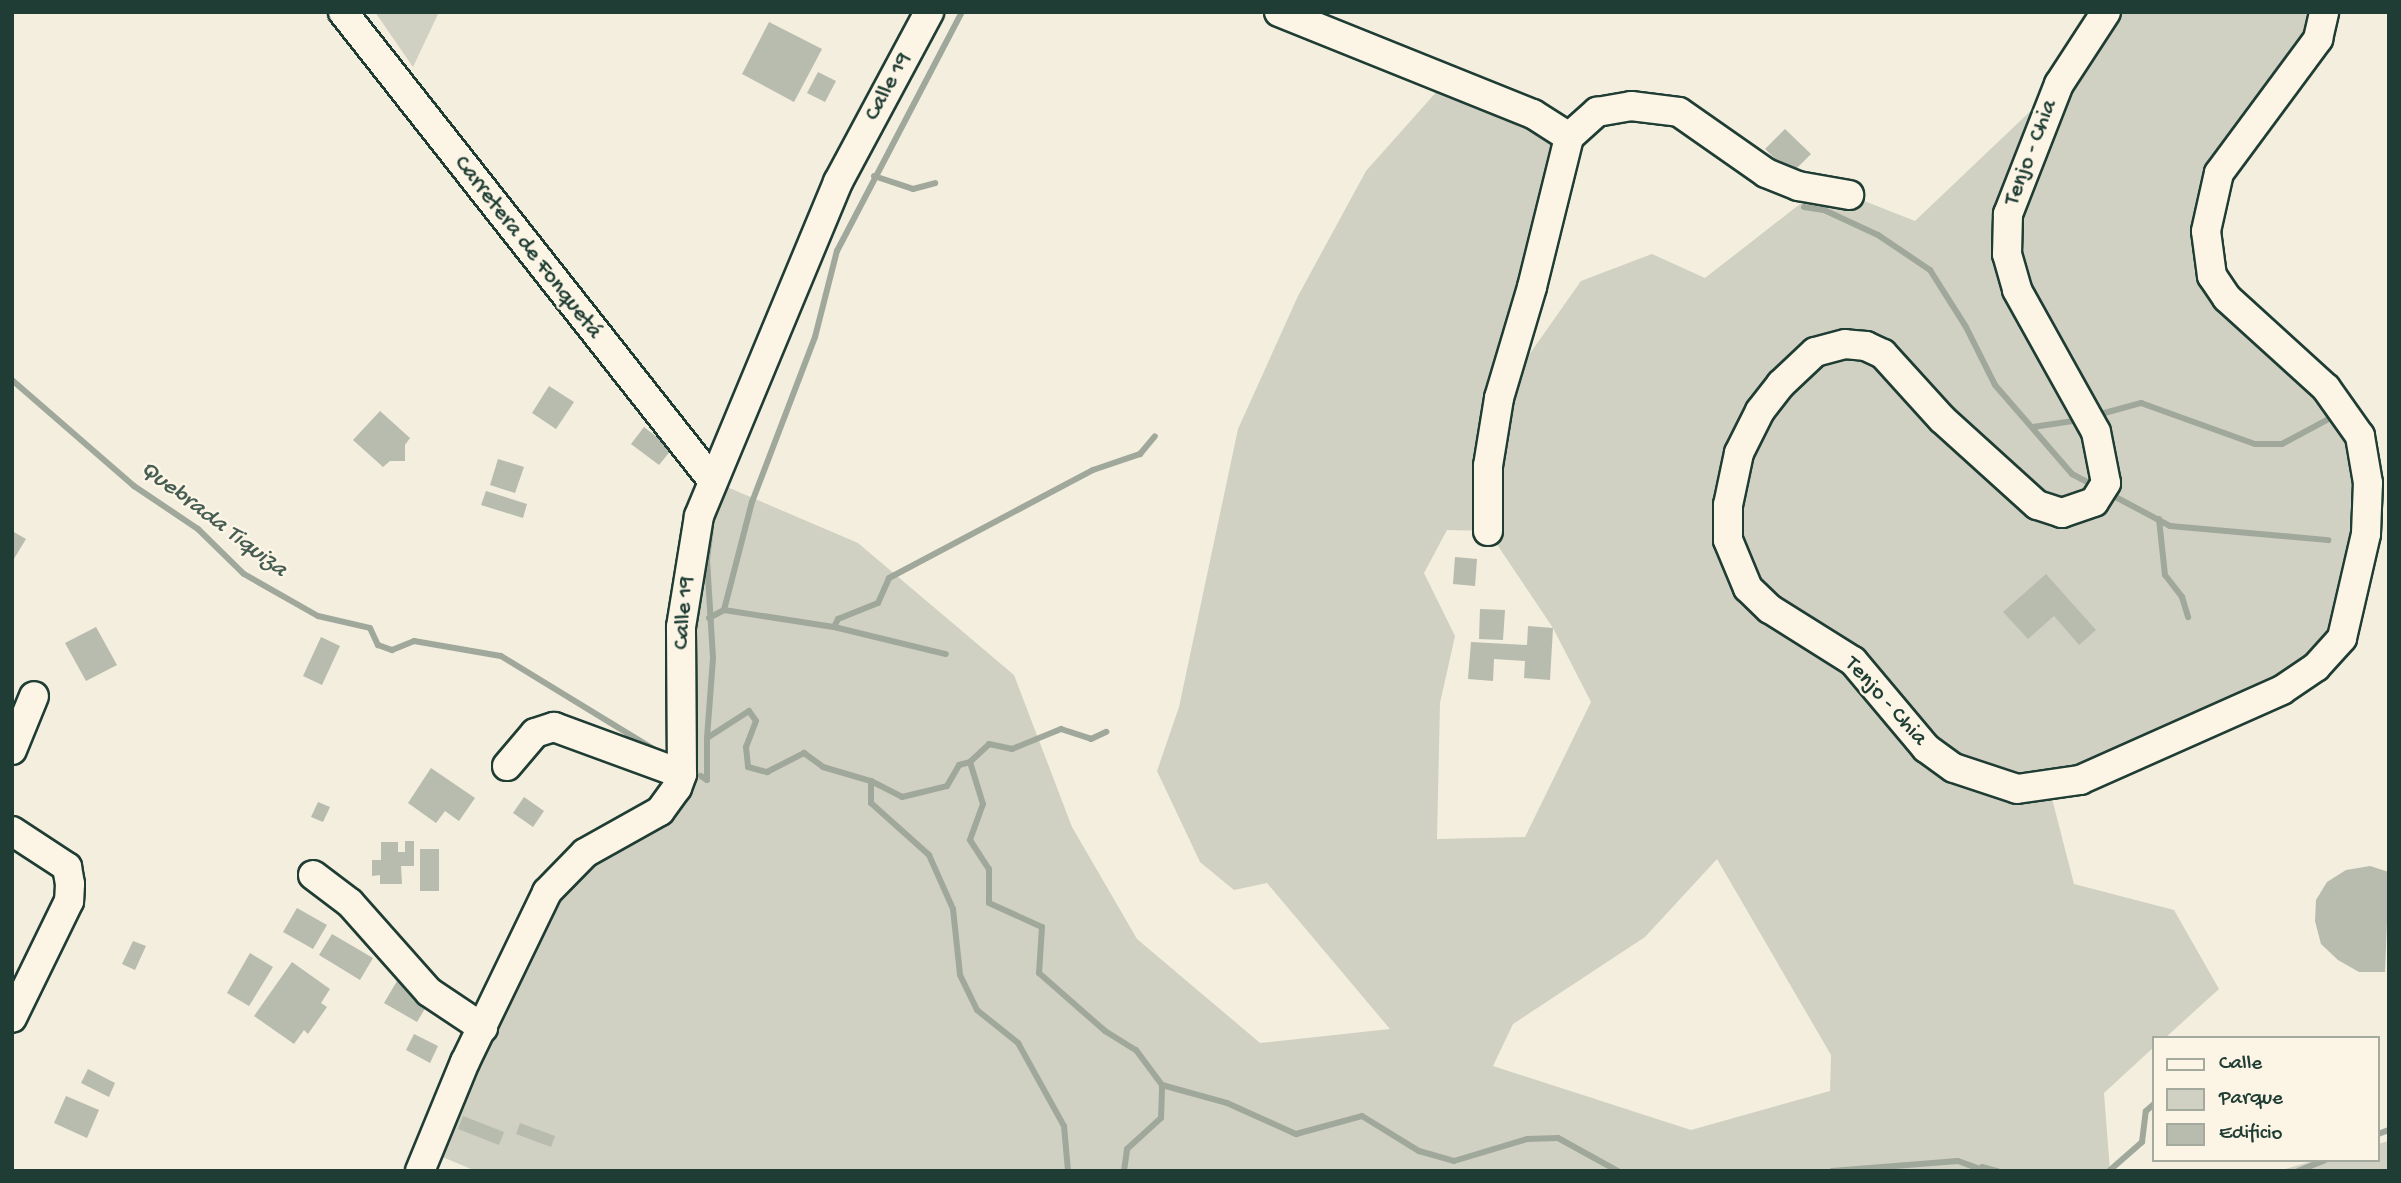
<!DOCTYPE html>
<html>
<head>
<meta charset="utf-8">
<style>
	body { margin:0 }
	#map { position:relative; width:2401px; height:1183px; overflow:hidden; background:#f3eede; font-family:"Gochi Hand",sans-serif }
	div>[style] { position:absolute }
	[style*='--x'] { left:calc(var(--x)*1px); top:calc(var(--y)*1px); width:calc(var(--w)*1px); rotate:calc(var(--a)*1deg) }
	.green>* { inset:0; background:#d0d1c2 }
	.stream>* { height:6px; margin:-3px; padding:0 3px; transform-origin:3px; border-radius:3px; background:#a0a89b }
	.building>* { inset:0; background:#b8bcae }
	.roads { filter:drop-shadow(2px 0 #1f3d34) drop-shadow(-2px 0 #1f3d34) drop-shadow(0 2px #1f3d34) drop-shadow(0 -2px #1f3d34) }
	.minor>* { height:28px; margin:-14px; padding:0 14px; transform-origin:14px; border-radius:14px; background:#fcf5e5 }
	span { translate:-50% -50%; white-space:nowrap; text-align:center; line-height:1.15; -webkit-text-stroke:5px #fcf5e5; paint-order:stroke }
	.street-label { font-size:23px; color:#1f3d34 }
	.water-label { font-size:24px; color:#465d53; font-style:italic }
	.frame { position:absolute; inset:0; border:14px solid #1f3d34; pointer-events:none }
	.legend { position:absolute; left:2152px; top:1036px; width:228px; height:126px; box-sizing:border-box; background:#fcf5e5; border:2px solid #a4ab9e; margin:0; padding:9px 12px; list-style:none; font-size:21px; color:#1f3d34 }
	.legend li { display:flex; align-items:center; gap:14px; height:35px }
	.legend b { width:35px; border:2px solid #a4ab9e }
</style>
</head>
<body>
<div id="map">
	<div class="green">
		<i style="clip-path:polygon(375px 12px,439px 12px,413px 67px)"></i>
		<i style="clip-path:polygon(evenodd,2106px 12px,2324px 12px,2234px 150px,2212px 276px,2360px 436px,2355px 596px,2316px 667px,2049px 787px,2074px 884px,2174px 910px,2219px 989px,2165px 1038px,2154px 1038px,2154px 1047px,2104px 1093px,2110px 1171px,476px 1171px,428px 1151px,547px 892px,677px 788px,681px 627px,713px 481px,858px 543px,1014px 675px,1072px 827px,1137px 939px,1260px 1043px,1390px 1029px,1267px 883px,1234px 890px,1200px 862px,1157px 771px,1179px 707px,1238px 429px,1298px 296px,1366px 171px,1447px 80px,1569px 137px,1500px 396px,1581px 281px,1652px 254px,1705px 278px,1818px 190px,1849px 195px,1915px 221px,2059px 84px,2106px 12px,1447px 530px,1488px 531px,1553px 628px,1591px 702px,1525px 837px,1437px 839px,1440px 703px,1455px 636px,1424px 573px,1447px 530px,2106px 12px,1717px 859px,1831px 1055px,1830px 1091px,1691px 1130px,1493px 1066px,1513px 1024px,1645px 937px,1717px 859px)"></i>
		<i style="clip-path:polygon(2389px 1141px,2389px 1171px,2278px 1171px,2317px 1160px,2378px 1160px,2378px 1144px)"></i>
	</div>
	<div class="stream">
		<i style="--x:874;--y:176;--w:41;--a:18.4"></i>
		<i style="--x:913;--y:189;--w:23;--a:-15"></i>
		<i style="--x:1804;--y:207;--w:20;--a:9"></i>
		<i style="--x:1824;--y:210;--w:60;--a:24.8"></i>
		<i style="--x:1878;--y:235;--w:63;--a:33.9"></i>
		<i style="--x:1930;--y:270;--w:67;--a:57.7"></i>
		<i style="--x:1966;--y:327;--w:65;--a:63.4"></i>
		<i style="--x:1995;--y:385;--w:118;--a:49.1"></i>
		<i style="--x:2072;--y:474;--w:26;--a:28"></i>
		<i style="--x:12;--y:380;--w:162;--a:41"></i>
		<i style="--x:134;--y:486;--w:77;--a:33.9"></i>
		<i style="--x:198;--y:529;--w:64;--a:44.4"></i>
		<i style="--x:244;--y:574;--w:85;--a:29.6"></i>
		<i style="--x:318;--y:616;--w:53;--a:13"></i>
		<i style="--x:370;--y:628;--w:19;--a:65"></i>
		<i style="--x:378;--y:645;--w:15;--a:20"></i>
		<i style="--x:392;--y:650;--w:24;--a:-22"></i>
		<i style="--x:414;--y:641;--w:88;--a:9.8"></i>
		<i style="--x:501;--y:656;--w:184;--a:31.4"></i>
		<i style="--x:2097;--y:415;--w:46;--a:-15.3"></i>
		<i style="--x:2141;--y:403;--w:121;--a:19.8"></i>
		<i style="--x:2255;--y:444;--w:27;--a:0"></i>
		<i style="--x:2282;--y:444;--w:59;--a:-28.3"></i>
		<i style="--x:2033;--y:427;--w:48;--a:-8.5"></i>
		<i style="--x:2108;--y:493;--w:70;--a:28"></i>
		<i style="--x:2170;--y:526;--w:159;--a:5.1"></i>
		<i style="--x:2159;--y:519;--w:56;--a:83.9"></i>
		<i style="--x:2165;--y:575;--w:28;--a:52"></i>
		<i style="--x:2182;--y:597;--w:21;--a:73"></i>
		<i style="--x:724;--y:610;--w:112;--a:-75.5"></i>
		<i style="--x:752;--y:502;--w:177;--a:-69.1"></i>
		<i style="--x:815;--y:337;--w:89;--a:-75.7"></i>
		<i style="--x:837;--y:251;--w:270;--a:-62.4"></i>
		<i style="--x:709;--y:618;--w:17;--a:-28"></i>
		<i style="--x:724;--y:610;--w:111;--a:8.8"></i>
		<i style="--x:834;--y:627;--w:9;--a:-63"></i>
		<i style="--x:838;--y:619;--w:43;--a:-21.8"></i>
		<i style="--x:878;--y:603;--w:27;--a:-66"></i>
		<i style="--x:889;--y:578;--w:231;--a:-27.9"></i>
		<i style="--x:1093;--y:470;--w:50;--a:-18.8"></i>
		<i style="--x:1140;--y:454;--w:23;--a:-50"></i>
		<i style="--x:834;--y:627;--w:115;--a:13.6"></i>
		<i style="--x:707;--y:738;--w:80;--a:-85.7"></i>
		<i style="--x:713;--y:658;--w:98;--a:-93.5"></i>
		<i style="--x:707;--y:560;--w:33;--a:-83"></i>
		<i style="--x:970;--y:762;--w:26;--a:-43"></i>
		<i style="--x:989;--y:744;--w:24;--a:12"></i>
		<i style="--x:1012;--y:749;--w:53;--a:-22.2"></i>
		<i style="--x:1061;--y:729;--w:32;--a:18"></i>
		<i style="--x:1091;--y:739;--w:17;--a:-25"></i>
		<i style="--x:701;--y:776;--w:7;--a:34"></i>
		<i style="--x:707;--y:780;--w:42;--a:-90"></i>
		<i style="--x:707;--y:738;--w:50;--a:-32.7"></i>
		<i style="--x:749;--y:711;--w:12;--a:55"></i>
		<i style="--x:756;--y:721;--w:28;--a:111"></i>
		<i style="--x:746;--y:747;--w:20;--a:84"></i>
		<i style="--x:748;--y:767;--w:20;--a:15"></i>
		<i style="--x:767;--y:772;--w:42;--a:-27.2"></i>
		<i style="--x:804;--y:753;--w:24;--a:36"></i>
		<i style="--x:823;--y:767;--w:50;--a:16.3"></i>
		<i style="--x:871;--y:781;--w:35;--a:27"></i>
		<i style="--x:902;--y:797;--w:46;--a:-13.7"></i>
		<i style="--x:947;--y:786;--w:24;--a:-60"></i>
		<i style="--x:959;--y:765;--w:11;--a:-15"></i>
		<i style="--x:970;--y:762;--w:44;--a:72.8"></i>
		<i style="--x:983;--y:804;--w:38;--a:110"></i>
		<i style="--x:970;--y:840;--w:35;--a:57"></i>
		<i style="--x:989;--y:869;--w:34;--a:90"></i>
		<i style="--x:989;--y:903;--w:58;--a:24.4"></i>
		<i style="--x:1042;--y:927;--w:46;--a:93.7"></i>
		<i style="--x:1039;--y:973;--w:88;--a:41.3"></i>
		<i style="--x:1105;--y:1031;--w:36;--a:32"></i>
		<i style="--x:1136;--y:1050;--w:44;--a:53.4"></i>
		<i style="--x:1162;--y:1085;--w:67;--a:15.5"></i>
		<i style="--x:1227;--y:1103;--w:76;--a:24.2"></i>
		<i style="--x:1296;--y:1134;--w:68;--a:-15.3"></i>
		<i style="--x:1362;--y:1116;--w:67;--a:31.6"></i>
		<i style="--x:1419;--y:1151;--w:36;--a:16"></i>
		<i style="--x:1454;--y:1161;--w:76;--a:-16.8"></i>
		<i style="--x:1527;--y:1139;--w:31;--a:-2"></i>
		<i style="--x:1558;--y:1138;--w:68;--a:28.8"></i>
		<i style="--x:871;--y:781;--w:22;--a:90"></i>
		<i style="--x:871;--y:803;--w:78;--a:41.9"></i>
		<i style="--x:929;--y:855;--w:59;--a:66"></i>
		<i style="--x:953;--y:909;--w:66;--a:83.9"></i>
		<i style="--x:960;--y:975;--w:39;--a:64"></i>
		<i style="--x:977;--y:1010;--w:53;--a:38.8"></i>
		<i style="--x:1018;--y:1043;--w:95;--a:61"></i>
		<i style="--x:1064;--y:1126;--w:45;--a:84.9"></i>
		<i style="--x:2378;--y:1134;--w:12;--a:-20"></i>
		<i style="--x:1982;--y:1167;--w:16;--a:15"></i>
		<i style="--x:1124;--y:1171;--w:22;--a:-82"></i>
		<i style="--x:1127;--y:1149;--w:46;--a:-42.4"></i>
		<i style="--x:1161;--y:1118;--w:33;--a:-88"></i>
		<i style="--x:1832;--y:1171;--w:126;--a:-4.5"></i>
		<i style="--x:1958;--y:1161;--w:29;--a:20"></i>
		<i style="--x:2109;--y:1171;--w:44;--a:-41.3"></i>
		<i style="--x:2142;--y:1142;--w:31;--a:-83"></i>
		<i style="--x:2146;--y:1111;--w:11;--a:-41"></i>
		<i style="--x:2298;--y:1171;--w:29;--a:-22"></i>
	</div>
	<div class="building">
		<i style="clip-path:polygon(769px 22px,822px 49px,794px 102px,742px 74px)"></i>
		<i style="clip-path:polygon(818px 72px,836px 81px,825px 102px,807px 93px)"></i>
		<i style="clip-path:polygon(1785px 129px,1811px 154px,1791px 174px,1765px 149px)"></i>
		<i style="clip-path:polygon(549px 386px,574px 402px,556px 429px,532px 413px)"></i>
		<i style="clip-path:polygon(380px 411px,410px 438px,405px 445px,405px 461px,390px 461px,383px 467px,353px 440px)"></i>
		<i style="clip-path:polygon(644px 427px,672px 449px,659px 465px,631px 444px)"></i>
		<i style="clip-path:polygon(498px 459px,524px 467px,515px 493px,490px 485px)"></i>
		<i style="clip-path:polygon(486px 491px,527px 504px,523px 518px,481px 505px)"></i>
		<i style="clip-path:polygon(12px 531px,26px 539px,12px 562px)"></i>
		<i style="clip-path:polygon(1455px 557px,1477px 559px,1475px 586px,1453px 584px)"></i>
		<i style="clip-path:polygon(2046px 574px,2096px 630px,2079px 645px,2054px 616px,2028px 639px,2003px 612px)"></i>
		<i style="clip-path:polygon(1480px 609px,1505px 610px,1503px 640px,1479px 639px)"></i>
		<i style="clip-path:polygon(1528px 626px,1553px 628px,1550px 680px,1524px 678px,1525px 661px,1494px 659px,1493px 681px,1468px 679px,1471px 642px,1527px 645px)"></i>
		<i style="clip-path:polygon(96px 627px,117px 665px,86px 681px,65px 643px)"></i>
		<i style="clip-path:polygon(321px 637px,340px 646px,322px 685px,303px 676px)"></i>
		<i style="clip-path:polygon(431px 768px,475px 798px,459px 821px,445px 811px,436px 823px,408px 803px)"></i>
		<i style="clip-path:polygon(524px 797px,544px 811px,533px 827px,513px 813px)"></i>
		<i style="clip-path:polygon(318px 802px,330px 807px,323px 822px,311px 817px)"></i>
		<i style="clip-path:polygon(405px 841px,414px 841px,414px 866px,401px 866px,402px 884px,380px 884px,380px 875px,372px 876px,372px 860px,381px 860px,381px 842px,398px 842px,398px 852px,405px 852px)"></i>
		<i style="clip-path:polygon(420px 849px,439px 849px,439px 891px,420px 891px)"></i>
		<i style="clip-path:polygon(2370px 866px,2389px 872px,2385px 972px,2359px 972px,2338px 960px,2321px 944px,2315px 921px,2316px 900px,2327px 882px,2346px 870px)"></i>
		<i style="clip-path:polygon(297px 908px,327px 925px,313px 949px,283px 932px)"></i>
		<i style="clip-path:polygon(332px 934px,373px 958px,360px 980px,319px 955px)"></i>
		<i style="clip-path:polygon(133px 941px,146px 946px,135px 970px,122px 964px)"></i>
		<i style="clip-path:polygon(250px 953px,273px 967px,249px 1006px,227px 993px)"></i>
		<i style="clip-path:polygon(292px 962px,330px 989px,321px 1003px,327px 1007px,308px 1034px,304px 1030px,294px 1044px,254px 1016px)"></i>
		<i style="clip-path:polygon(397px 981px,430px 1000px,417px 1022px,384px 1003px)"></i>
		<i style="clip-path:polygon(414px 1034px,438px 1046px,430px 1063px,406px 1050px)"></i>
		<i style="clip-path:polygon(88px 1069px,115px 1083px,109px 1097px,81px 1083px)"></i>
		<i style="clip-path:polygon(66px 1096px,99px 1110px,87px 1138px,54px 1123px)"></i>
		<i style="clip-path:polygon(463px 1116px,504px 1132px,499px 1145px,458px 1129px)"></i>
		<i style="clip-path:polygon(520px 1123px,555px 1136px,551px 1147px,516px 1134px)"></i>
	</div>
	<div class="roads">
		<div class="minor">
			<i style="--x:343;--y:12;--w:597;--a:51.73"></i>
			<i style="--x:1279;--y:12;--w:274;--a:21.9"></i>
			<i style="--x:1533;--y:114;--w:43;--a:32.6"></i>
			<i style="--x:2106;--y:12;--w:86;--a:123.1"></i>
			<i style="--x:2059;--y:84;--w:140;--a:111.4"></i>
			<i style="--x:2008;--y:214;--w:40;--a:91.4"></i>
			<i style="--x:2007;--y:254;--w:37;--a:74"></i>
			<i style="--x:2017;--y:290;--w:162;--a:60.9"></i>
			<i style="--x:2096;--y:432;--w:52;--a:78.9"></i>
			<i style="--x:2106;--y:483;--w:22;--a:122"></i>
			<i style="--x:2094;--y:502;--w:34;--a:161"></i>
			<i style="--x:2062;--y:513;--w:26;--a:-162"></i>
			<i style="--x:2037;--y:505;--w:128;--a:-137.8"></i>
			<i style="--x:1942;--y:419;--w:88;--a:-132.2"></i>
			<i style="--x:1883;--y:354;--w:19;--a:-155"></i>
			<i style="--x:1866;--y:346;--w:21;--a:-175"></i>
			<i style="--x:1845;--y:344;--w:31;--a:165"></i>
			<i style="--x:1815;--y:352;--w:47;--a:136.7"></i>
			<i style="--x:1781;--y:384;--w:34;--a:128"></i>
			<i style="--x:1760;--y:411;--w:47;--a:116.6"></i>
			<i style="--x:1739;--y:453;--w:53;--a:101.9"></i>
			<i style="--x:1728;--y:505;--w:35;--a:90"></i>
			<i style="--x:1728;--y:540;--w:52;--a:67.4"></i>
			<i style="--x:1748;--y:588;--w:30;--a:44"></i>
			<i style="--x:1770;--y:609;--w:98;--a:32.1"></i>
			<i style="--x:1853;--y:661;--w:114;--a:50"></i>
			<i style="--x:1926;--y:748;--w:34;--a:36"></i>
			<i style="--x:1954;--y:768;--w:66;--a:18.4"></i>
			<i style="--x:2017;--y:789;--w:64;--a:-8.1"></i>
			<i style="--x:2080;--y:780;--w:221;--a:-24"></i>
			<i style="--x:2282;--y:690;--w:41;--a:-34.1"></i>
			<i style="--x:2316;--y:667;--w:39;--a:-48"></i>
			<i style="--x:2342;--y:638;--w:107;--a:-77"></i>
			<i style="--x:2366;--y:534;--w:51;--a:-87.8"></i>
			<i style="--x:2368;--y:483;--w:48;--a:-99.7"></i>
			<i style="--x:2360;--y:436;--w:59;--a:-125.3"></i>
			<i style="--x:2326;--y:388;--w:134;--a:-137.7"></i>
			<i style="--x:2227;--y:298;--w:27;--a:-124"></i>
			<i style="--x:2212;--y:276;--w:45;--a:-97.6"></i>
			<i style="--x:2206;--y:231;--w:59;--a:-77.4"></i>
			<i style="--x:2219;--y:173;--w:167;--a:-53.5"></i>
			<i style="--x:2318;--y:39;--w:28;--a:-77"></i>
			<i style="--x:1488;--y:531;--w:65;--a:-90"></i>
			<i style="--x:1488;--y:466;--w:69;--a:-80.8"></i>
			<i style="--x:1499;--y:398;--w:116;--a:-73.4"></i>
			<i style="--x:1532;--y:287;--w:154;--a:-76.1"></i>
			<i style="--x:1569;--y:137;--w:38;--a:-42"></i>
			<i style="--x:1597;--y:112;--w:35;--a:-10"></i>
			<i style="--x:1631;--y:106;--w:48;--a:7.1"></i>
			<i style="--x:1679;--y:112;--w:106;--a:35"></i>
			<i style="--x:1766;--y:173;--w:35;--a:22"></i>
			<i style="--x:1798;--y:186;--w:52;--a:10"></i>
			<i style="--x:12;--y:750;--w:58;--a:-67.8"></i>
			<i style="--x:507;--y:766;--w:43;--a:-49.7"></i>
			<i style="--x:535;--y:733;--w:20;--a:-18"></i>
			<i style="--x:554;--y:727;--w:136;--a:20.2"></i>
			<i style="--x:12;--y:831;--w:66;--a:33.2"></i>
			<i style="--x:67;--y:867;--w:17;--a:80"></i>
			<i style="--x:70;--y:884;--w:17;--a:93"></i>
			<i style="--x:69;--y:901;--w:130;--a:116"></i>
			<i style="--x:313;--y:875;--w:46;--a:37.1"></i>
			<i style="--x:350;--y:903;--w:119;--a:48.4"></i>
			<i style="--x:429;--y:992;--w:65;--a:33.7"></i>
			<i style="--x:420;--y:1171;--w:118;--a:-67.6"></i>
			<i style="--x:465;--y:1062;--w:189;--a:-64.2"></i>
			<i style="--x:547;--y:892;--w:54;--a:-45.7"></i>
			<i style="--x:585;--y:853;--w:86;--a:-29.2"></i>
			<i style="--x:660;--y:811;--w:29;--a:-54"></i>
			<i style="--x:677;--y:788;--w:15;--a:-70"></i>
			<i style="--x:682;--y:774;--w:147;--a:-90.4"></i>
			<i style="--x:681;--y:627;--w:112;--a:-80.8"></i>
			<i style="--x:699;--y:516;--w:362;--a:-67.4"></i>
			<i style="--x:838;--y:182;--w:193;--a:-61.8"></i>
		</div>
	</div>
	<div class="street-label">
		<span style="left:889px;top:87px;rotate:-62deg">Calle 19</span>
		<span style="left:2032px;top:153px;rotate:-69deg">Tenjo - Chia</span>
		<span style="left:527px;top:248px;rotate:52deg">Carretera de Fonquetá</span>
		<span style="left:685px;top:613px;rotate:-86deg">Calle 19</span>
		<span style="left:1885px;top:702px;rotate:48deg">Tenjo - Chia</span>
	</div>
	<div class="water-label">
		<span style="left:213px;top:520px;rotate:37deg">Quebrada Tiquiza</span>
	</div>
	<div class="frame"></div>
	<ul class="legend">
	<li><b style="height:9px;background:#fcf5e5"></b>Calle</li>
	<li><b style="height:19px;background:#d0d1c2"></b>Parque</li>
	<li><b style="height:19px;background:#b8bcae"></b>Edificio</li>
	</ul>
</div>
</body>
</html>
